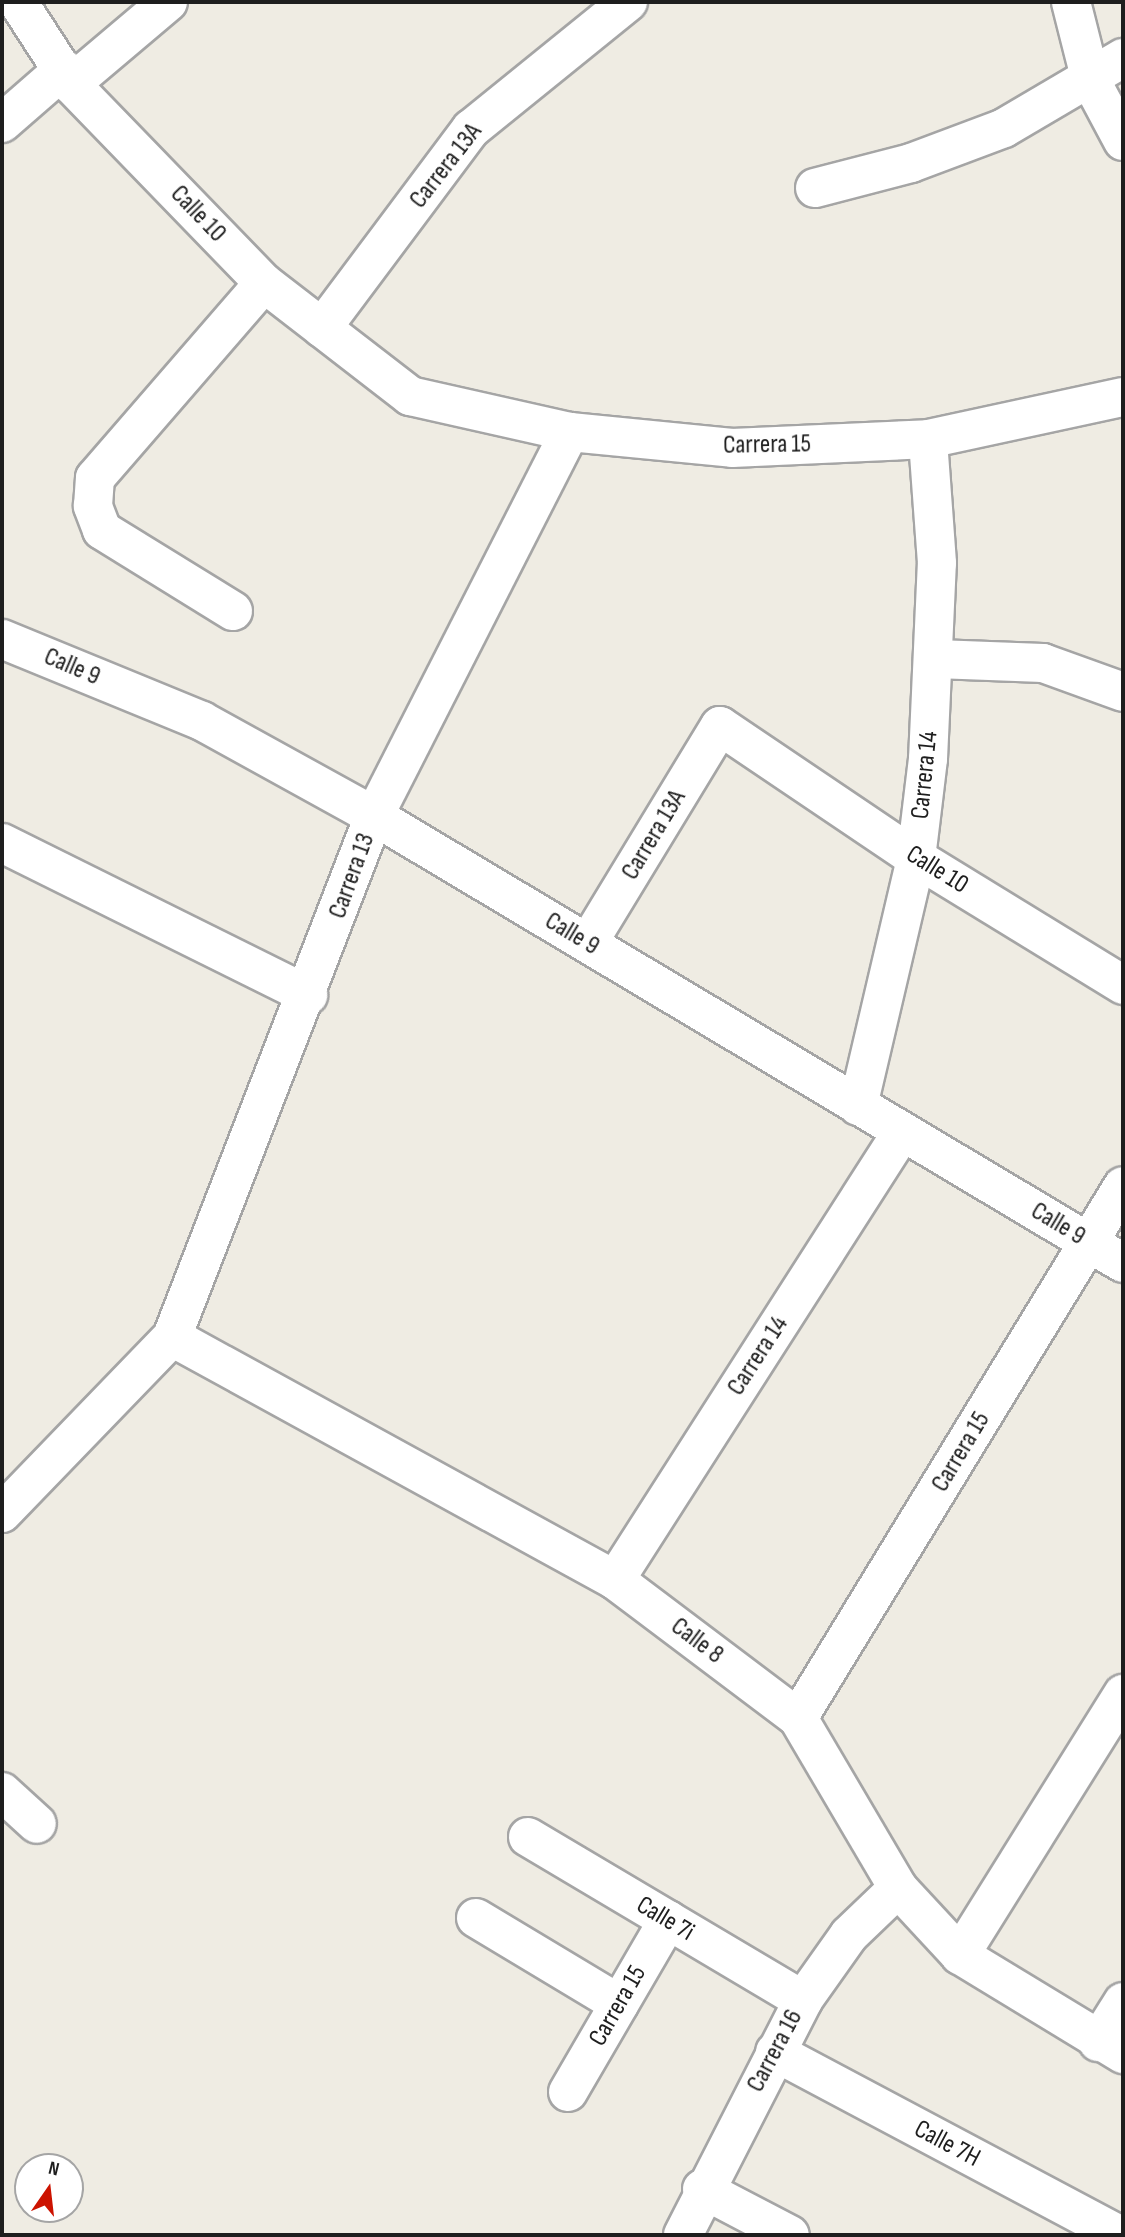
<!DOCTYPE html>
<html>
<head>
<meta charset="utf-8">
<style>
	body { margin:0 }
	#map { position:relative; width:1125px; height:2237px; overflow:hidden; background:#efece3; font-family:"Sofia Sans Condensed",sans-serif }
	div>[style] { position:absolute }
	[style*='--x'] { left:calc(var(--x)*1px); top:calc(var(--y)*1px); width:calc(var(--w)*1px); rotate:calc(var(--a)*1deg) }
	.roads { filter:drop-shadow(2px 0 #a5a5a5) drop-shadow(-2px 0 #a5a5a5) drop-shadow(0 2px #a5a5a5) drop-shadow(0 -2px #a5a5a5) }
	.minor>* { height:38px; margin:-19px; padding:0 19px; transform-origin:19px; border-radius:19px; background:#fff }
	span { translate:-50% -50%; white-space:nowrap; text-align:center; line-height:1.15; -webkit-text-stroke:7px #fff; paint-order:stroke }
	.street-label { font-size:26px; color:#1e1e1e }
	.frame { position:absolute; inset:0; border:4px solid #1e1e1e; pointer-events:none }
	.north { position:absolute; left:14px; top:2153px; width:70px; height:70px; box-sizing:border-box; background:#fff; border:2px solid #a5a5a5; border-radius:50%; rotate:14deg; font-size:19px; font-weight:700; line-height:28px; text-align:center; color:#1e1e1e }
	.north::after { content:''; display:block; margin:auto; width:24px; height:32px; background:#cc1300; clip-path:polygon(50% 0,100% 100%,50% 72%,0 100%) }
</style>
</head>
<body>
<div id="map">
	<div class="roads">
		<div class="minor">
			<i style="--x:18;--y:2;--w:98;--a:57.1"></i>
			<i style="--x:71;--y:84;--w:277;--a:45.9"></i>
			<i style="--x:264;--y:283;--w:185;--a:37.7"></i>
			<i style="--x:410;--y:396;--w:164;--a:12.7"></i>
			<i style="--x:570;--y:432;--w:163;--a:5.6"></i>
			<i style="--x:732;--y:448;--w:196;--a:-2.6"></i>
			<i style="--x:928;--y:439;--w:199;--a:-12.2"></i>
			<i style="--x:1071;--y:2;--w:81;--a:75.8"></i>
			<i style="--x:1091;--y:81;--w:68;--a:61.9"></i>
			<i style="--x:71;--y:84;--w:127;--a:-40.2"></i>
			<i style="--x:2;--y:123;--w:82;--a:-41.1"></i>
			<i style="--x:815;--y:188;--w:99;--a:-14.6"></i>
			<i style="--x:911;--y:163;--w:99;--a:-20.6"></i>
			<i style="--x:1004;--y:128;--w:138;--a:-30.5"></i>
			<i style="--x:322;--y:328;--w:249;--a:-53.2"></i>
			<i style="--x:471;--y:129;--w:202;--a:-39"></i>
			<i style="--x:233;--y:611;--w:154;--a:-148.3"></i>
			<i style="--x:102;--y:530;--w:26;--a:-111"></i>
			<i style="--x:93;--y:506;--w:28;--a:-86"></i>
			<i style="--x:95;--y:478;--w:258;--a:-49.1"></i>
			<i style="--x:2;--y:639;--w:216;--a:22.3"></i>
			<i style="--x:202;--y:721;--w:196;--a:28.9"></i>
			<i style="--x:374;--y:816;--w:872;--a:30.83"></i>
			<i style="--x:936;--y:659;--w:107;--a:2.1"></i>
			<i style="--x:1043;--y:663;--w:85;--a:19.9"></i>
			<i style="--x:2;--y:843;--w:342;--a:26.4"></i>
			<i style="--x:588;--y:943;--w:254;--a:-58.7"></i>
			<i style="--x:720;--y:726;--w:236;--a:34"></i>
			<i style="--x:916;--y:858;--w:243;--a:31.5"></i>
			<i style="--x:858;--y:1106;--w:255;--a:-76.8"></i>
			<i style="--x:916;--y:858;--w:100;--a:-83.1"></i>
			<i style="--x:928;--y:759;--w:196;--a:-87.4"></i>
			<i style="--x:937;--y:563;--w:124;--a:-94.2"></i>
			<i style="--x:172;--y:1337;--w:505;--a:28.75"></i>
			<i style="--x:615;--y:1580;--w:229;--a:37"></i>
			<i style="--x:798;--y:1718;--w:197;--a:59.5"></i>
			<i style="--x:898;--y:1888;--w:91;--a:47.2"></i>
			<i style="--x:960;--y:1955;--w:191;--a:31.3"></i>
			<i style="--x:2;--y:1513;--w:245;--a:-46"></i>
			<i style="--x:172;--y:1337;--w:559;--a:-68.81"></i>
			<i style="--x:374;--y:816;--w:431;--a:-63"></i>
			<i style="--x:615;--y:1580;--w:532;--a:-57.36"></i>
			<i style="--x:798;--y:1718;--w:623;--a:-58.58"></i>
			<i style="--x:2;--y:1792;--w:47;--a:42.4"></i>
			<i style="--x:528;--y:1837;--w:320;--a:30.7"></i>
			<i style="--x:476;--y:1918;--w:167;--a:31"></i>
			<i style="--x:960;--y:1955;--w:308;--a:-58"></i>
			<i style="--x:1098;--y:2042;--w:47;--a:-58"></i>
			<i style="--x:775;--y:2052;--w:390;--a:28"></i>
			<i style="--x:568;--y:2092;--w:199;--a:-59.8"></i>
			<i style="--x:702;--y:2189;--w:99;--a:27.6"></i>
			<i style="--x:683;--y:2235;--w:264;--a:-62.9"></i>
			<i style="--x:803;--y:2000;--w:80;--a:-54.7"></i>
			<i style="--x:849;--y:1935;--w:68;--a:-43.8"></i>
		</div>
	</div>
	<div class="street-label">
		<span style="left:446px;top:166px;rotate:-52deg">Carrera 13A</span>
		<span style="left:198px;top:214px;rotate:46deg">Calle 10</span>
		<span style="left:767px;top:445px;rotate:-1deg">Carrera 15</span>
		<span style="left:72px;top:667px;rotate:23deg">Calle 9</span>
		<span style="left:925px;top:775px;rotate:-84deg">Carrera 14</span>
		<span style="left:654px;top:835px;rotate:-59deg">Carrera 13A</span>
		<span style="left:937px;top:870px;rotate:32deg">Calle 10</span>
		<span style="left:352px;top:876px;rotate:-70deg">Carrera 13</span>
		<span style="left:572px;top:934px;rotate:31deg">Calle 9</span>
		<span style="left:1058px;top:1224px;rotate:31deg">Calle 9</span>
		<span style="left:758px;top:1356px;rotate:-57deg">Carrera 14</span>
		<span style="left:961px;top:1452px;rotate:-59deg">Carrera 15</span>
		<span style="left:697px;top:1641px;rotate:37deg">Calle 8</span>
		<span style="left:665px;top:1919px;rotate:31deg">Calle 7i</span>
		<span style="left:618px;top:2006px;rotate:-60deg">Carrera 15</span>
		<span style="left:775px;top:2051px;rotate:-62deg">Carrera 16</span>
		<span style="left:947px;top:2144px;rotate:28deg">Calle 7H</span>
	</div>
	<div class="frame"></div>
	<div class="north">N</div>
</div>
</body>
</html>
